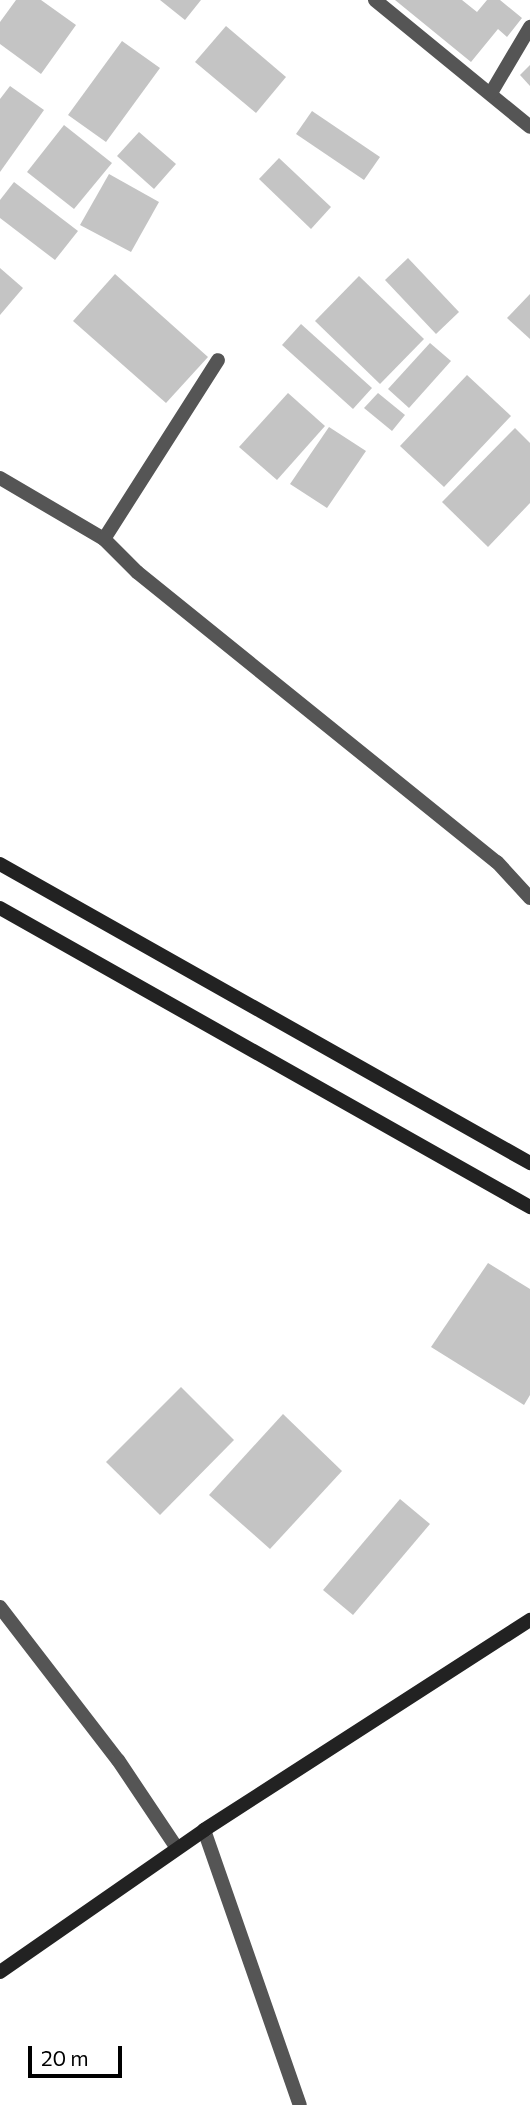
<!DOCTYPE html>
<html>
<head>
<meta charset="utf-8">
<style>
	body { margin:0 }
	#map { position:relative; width:530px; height:2105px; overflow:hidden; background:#fff; font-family:Commissioner,sans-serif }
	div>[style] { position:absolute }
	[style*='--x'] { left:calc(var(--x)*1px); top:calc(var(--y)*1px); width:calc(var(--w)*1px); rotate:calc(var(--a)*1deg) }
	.building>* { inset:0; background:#c4c4c4 }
	.street>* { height:14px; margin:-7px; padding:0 7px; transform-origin:7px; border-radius:7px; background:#555 }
	.secondary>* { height:14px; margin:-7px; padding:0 7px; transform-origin:7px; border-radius:7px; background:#222 }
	span { translate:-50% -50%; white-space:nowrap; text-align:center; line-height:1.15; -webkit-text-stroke:5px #fff; paint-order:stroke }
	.scale { position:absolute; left:28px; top:2046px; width:94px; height:32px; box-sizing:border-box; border:4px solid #000; border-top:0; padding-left:9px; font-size:21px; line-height:24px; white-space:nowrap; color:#000; -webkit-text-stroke:5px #fff; paint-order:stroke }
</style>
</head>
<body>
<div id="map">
	<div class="building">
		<i style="clip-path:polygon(16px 0,41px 0,76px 25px,41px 74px,0 44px,0 22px)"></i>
		<i style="clip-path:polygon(160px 0,201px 0,185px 20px)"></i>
		<i style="clip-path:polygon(395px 0,462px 0,477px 12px,487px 0,500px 0,522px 18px,507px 37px,498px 29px,471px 62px)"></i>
		<i style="clip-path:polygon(226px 26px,286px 77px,256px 113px,195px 62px)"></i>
		<i style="clip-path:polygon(122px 41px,160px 68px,106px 142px,68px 115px)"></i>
		<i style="clip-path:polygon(530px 65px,530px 86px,520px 75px)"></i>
		<i style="clip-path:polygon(10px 86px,44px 110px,0 172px,0 99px)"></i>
		<i style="clip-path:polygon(312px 111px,380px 157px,364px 180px,296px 134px)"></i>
		<i style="clip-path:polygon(64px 125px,112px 163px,74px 209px,27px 172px)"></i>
		<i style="clip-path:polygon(139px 132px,176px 164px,154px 189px,117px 156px)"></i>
		<i style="clip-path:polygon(279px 158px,331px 207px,311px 229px,259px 179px)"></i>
		<i style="clip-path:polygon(109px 174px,159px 202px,131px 252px,80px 225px)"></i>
		<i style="clip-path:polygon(14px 182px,78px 231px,55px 260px,0 218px,0 200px)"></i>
		<i style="clip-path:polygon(408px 258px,459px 312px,436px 334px,385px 280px)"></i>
		<i style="clip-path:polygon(0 268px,23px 288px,0 315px)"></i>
		<i style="clip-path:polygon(115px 274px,208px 357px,166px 403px,73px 321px)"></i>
		<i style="clip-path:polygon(359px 276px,424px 339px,380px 384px,315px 321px)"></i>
		<i style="clip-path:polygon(530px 294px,530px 339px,507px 318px)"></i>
		<i style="clip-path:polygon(301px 324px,372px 388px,353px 409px,282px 345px)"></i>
		<i style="clip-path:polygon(430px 343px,451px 361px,409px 408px,388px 389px)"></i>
		<i style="clip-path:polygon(467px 375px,511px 416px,444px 487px,400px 446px)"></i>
		<i style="clip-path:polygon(288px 393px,325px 426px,277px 480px,239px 447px)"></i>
		<i style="clip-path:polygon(378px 393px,405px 415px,392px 431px,364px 408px)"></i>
		<i style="clip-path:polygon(329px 427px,366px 451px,327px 508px,290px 484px)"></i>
		<i style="clip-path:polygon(515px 428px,530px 443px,530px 503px,488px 547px,442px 502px)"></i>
		<i style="clip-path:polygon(488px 1263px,530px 1289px,530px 1395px,524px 1405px,431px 1347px)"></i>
		<i style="clip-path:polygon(181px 1387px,234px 1440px,160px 1515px,106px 1462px)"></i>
		<i style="clip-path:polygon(283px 1414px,342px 1471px,270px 1549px,209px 1495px)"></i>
		<i style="clip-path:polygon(400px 1499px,430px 1524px,353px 1615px,323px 1590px)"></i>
	</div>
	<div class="street">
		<i style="--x:375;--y:0;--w:200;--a:39.3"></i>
		<i style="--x:491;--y:93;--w:77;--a:-59.4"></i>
		<i style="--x:0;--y:478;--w:121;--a:30.4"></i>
		<i style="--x:104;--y:539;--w:47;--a:45"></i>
		<i style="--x:137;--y:572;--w:462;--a:38.9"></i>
		<i style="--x:497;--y:862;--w:49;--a:47.5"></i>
		<i style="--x:104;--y:539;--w:212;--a:-57.5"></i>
		<i style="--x:0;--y:1607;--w:193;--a:52.4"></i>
		<i style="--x:118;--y:1760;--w:106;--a:56.2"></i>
		<i style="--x:204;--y:1830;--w:291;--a:70.8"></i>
	</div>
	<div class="secondary">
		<i style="--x:0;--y:864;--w:609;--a:29.43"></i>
		<i style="--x:0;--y:908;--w:609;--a:29.43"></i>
		<i style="--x:0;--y:1972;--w:249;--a:-34.8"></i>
		<i style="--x:204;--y:1830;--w:388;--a:-32.8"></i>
	</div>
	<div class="scale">20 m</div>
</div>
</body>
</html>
